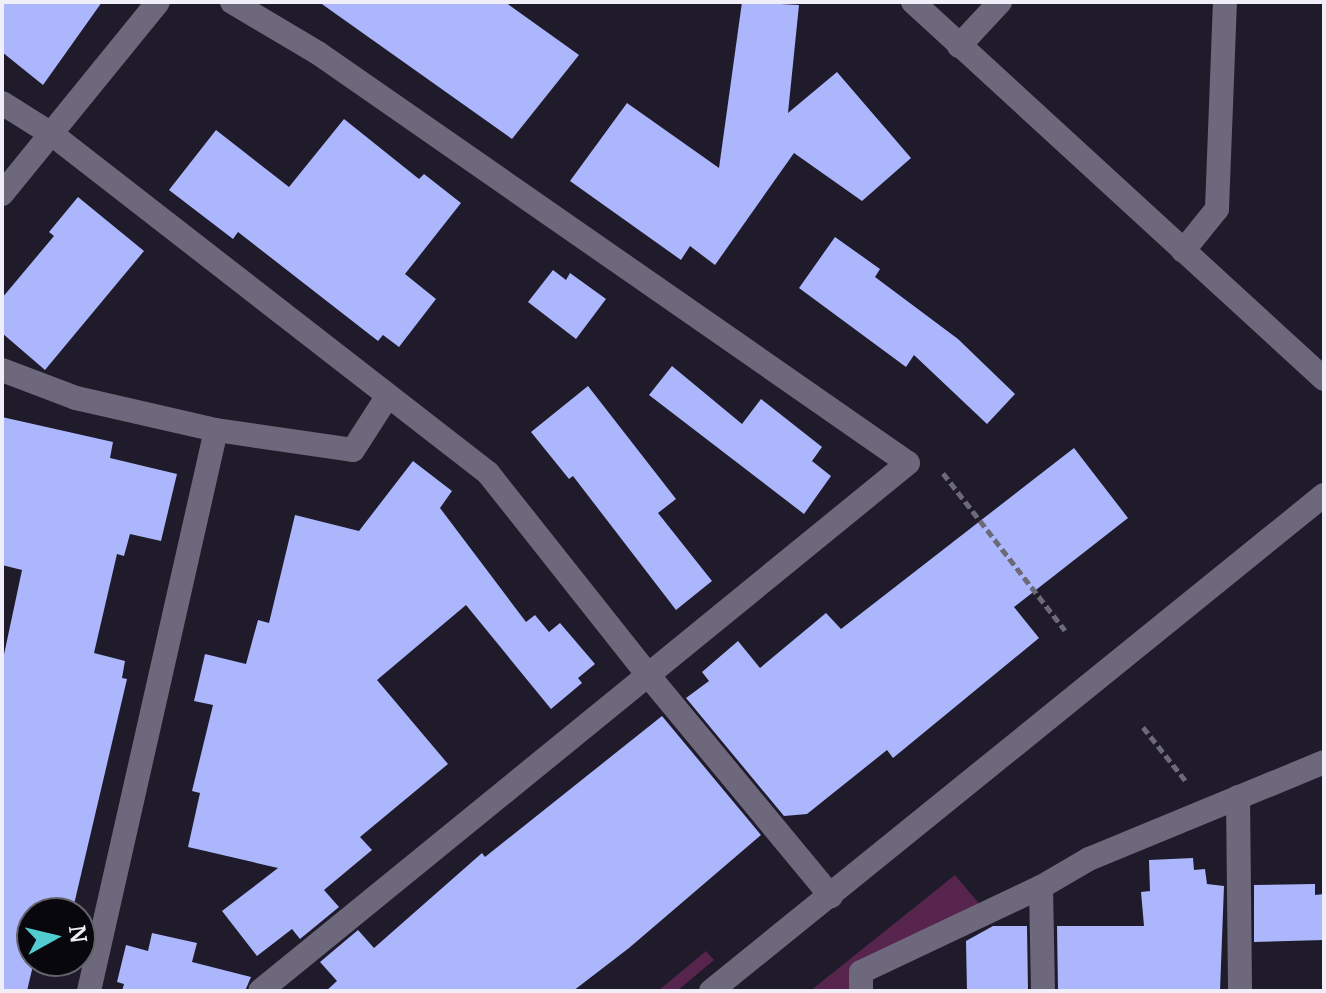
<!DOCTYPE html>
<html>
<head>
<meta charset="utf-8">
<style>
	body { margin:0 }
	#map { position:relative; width:1326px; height:993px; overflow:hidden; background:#1f1b2b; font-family:Merriweather,serif }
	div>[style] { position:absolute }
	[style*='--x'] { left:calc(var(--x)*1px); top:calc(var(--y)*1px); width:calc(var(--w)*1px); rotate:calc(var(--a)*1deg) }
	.green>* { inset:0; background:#56244c }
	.building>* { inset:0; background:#abb6fc }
	.path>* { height:5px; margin-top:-2.5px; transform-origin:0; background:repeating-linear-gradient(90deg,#6d6a78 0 8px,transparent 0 12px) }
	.minor>* { height:24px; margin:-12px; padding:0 12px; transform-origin:12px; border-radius:12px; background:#6d687b }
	span { translate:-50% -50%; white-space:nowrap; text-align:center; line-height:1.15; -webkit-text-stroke:8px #09070e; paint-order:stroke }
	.frame { position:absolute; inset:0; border:4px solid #f0eef9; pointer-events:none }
	.north { position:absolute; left:16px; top:897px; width:80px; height:80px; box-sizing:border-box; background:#09070e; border:2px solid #65636c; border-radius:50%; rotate:82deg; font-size:22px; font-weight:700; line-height:32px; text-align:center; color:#f0eef9 }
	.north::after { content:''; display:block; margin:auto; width:28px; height:36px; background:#52ccd0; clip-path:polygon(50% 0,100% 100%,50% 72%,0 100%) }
</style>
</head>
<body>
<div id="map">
	<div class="green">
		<i style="clip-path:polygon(955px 875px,981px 906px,850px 966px,850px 991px,810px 991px)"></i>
		<i style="clip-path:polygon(706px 951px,714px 960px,677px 991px,658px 991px)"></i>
	</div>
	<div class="building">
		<i style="clip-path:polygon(2px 2px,102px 2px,43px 85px,2px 52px)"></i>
		<i style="clip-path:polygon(319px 2px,505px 2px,579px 55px,512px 139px)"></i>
		<i style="clip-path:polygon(742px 2px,799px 5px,788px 113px,837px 72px,911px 158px,862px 201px,794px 153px,715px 265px,690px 246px,681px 260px,570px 181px,627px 103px,719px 168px)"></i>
		<i style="clip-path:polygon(344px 119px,419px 179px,424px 174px,461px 203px,405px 274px,436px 299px,399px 347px,383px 335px,378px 341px,238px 232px,233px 239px,169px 190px,216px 130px,289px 187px)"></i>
		<i style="clip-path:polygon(78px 197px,144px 251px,45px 370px,2px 333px,2px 298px,54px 236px,49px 232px)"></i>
		<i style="clip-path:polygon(835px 237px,880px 269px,875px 277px,958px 339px,1015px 394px,987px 424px,914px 355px,906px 367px,799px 288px)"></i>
		<i style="clip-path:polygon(553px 270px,566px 280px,570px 273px,606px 299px,576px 339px,528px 302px)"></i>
		<i style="clip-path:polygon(672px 366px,742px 424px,761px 399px,822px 447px,812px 461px,831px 476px,804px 514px,649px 395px)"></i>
		<i style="clip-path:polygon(588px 386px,676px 499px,658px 513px,712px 581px,676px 610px,573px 476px,569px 479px,531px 432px)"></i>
		<i style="clip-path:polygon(2px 417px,113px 442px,110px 458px,177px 474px,161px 541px,130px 534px,124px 556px,117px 554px,94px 653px,125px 661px,122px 678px,127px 679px,72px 913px,32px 913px,34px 961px,27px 991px,2px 991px,2px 664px,22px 570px,2px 565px)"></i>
		<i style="clip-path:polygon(1074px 448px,1128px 518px,1014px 607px,1039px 638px,893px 758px,887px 750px,807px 814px,784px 816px,686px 698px,709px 681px,702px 672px,738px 641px,760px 668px,826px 613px,841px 629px)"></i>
		<i style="clip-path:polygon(413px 461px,452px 491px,440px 508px,526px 622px,535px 615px,549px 632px,560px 623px,595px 664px,578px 678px,582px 683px,551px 709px,466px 605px,377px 680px,448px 764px,360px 837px,372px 850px,324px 890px,339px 907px,300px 939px,292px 929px,257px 956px,222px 911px,278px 868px,188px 847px,200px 793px,192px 791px,213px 705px,194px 701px,205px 654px,246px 664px,258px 620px,269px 623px,295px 515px,359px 531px)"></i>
		<i style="clip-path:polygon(662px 716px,761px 835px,629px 948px,573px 991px,326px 991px,337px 981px,320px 962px,358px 930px,374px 948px,482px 853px,485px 857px)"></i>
		<i style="clip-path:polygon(1193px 858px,1194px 870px,1205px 869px,1207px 884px,1224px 886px,1220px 991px,1058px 991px,1057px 926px,1144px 926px,1141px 892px,1150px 891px,1149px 860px)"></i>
		<i style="clip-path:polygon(1315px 884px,1315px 895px,1324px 894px,1324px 940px,1254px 942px,1254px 885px)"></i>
		<i style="clip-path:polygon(993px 926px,1027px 926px,1028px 991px,967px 991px,966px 941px)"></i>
		<i style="clip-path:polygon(152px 933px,197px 943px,192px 962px,251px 977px,245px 991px,122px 991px,124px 984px,117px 982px,126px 945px,148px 951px)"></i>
	</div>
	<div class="path">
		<i style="--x:943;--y:473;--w:199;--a:52.2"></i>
		<i style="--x:1143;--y:727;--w:68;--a:51.6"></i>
	</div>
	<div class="minor">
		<i style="--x:232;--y:2;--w:100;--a:30.7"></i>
		<i style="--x:318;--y:53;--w:718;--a:34.8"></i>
		<i style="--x:908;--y:463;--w:335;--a:140.8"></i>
		<i style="--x:648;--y:675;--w:287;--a:50.4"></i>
		<i style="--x:913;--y:2;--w:558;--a:42.53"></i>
		<i style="--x:959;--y:46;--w:60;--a:-47"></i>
		<i style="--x:2;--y:103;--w:60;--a:32.1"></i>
		<i style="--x:53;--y:135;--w:551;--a:37.85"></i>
		<i style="--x:488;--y:473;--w:258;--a:51.6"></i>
		<i style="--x:648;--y:675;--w:500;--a:140.84"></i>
		<i style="--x:2;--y:194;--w:247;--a:-50.9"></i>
		<i style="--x:1183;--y:251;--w:54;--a:-51"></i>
		<i style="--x:1217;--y:209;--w:207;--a:-87.8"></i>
		<i style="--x:2;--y:370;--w:79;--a:20.7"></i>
		<i style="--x:76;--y:398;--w:144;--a:12.9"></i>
		<i style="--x:216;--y:430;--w:138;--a:8.3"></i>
		<i style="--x:353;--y:450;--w:63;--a:-57.3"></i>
		<i style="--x:1238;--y:797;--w:194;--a:89.4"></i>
		<i style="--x:1041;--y:887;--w:104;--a:88.9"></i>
		<i style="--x:89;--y:991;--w:575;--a:-77.24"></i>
		<i style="--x:711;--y:991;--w:789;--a:-38.98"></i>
		<i style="--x:861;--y:991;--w:19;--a:-90"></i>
		<i style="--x:861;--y:972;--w:199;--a:-25.3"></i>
		<i style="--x:1041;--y:887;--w:56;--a:-30.3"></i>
		<i style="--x:1089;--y:859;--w:254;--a:-22.4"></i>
	</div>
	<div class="frame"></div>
	<div class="north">N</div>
</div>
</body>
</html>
